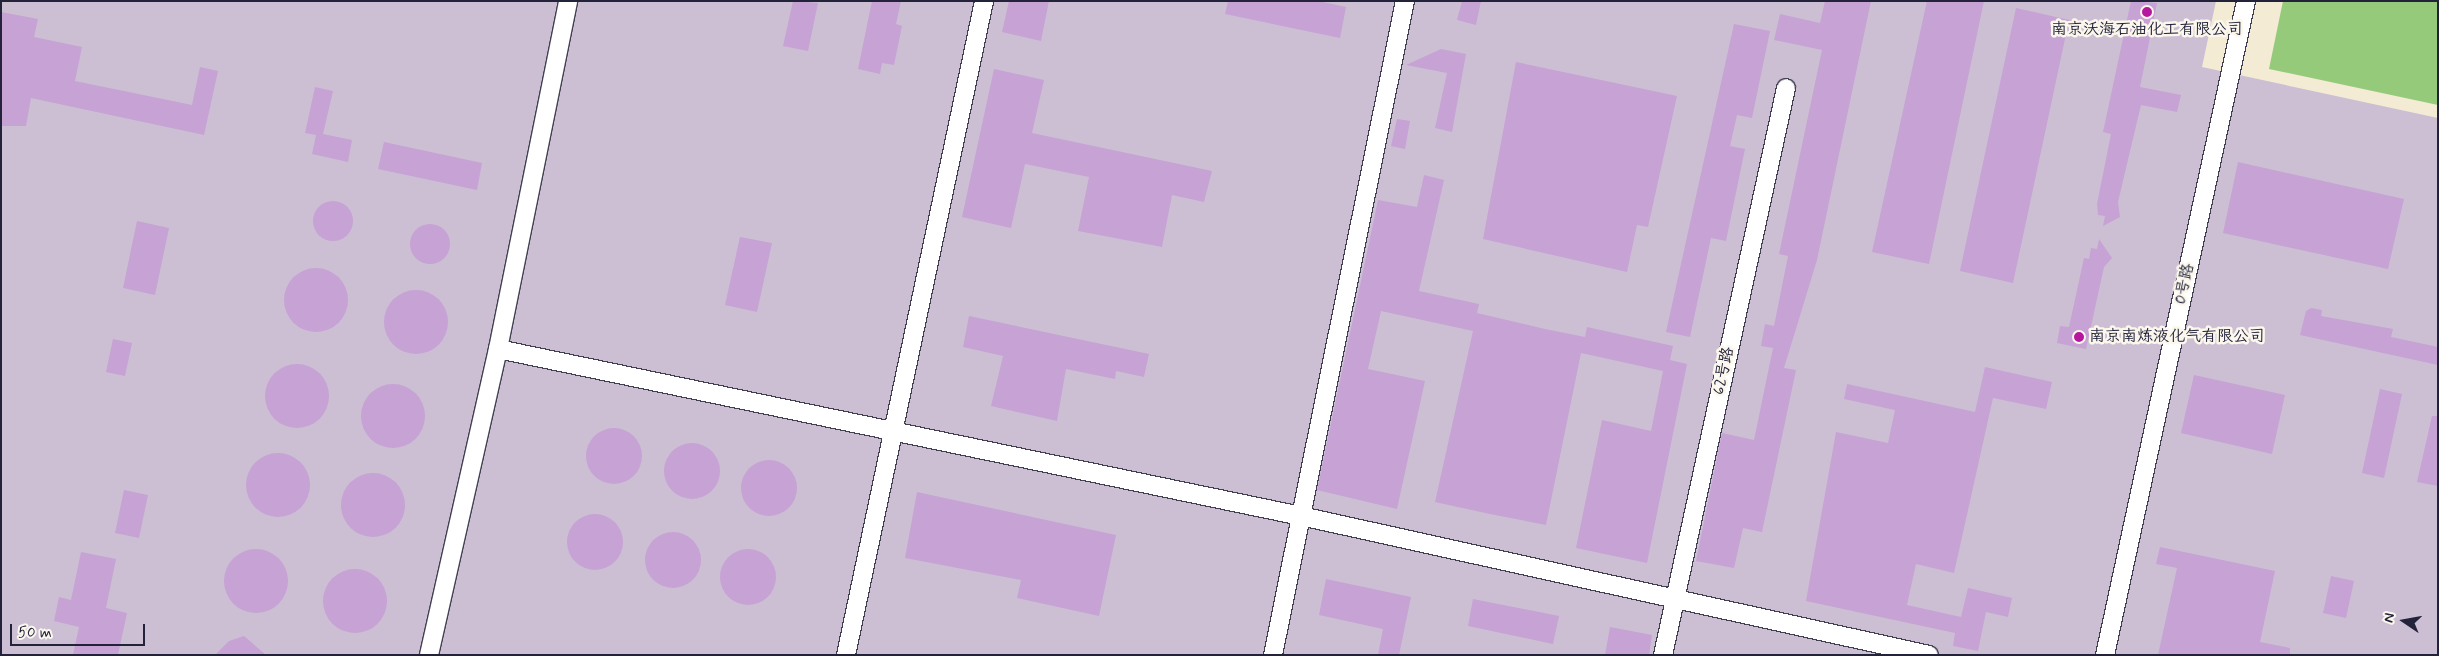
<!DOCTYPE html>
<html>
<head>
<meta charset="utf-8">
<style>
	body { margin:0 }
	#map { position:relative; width:2439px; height:656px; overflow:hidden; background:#f3ebd3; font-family:Mynerve,"LXGW WenKai TC",sans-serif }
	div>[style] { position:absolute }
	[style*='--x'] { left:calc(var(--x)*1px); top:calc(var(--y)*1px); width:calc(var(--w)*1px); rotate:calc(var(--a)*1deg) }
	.industrial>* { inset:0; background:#ccbfd4 }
	.green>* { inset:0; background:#95ca7b }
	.building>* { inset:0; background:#c7a2d4 }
	.round { border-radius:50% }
	.roads { filter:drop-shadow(1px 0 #414052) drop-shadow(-1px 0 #414052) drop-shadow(0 1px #414052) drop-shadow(0 -1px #414052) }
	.minor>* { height:18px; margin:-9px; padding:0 9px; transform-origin:9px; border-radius:9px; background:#fff }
	.dots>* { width:14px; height:14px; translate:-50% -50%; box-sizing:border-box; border:2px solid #fbf7ec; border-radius:50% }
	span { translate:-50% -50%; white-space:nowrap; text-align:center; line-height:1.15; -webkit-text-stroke:5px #fbf7ec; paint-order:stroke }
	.poi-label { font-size:16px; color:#22223b }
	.left { translate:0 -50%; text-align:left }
	.street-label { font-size:16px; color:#22223b }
	.frame { position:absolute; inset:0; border:2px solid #22223b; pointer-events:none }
	.north { position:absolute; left:2379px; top:596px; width:50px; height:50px; -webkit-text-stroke:4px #fbf7ec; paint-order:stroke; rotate:282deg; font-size:14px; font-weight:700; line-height:20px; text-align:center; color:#22223b }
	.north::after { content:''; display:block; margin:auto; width:18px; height:22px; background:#22223b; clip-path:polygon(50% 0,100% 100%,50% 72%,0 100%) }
	.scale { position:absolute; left:10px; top:624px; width:135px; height:22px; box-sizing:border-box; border:2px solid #22223b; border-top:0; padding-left:6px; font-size:15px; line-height:18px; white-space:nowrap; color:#22223b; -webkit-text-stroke:4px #fbf7ec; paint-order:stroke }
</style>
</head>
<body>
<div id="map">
	<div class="industrial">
		<i style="clip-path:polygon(1px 1px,2216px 1px,2202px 67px,2438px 118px,2438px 655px,1px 655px)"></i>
	</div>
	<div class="green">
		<i style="clip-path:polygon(2283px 1px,2438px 1px,2438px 105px,2269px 69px)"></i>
	</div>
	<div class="building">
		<i style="clip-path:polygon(793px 1px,818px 3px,808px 51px,783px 46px)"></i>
		<i style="clip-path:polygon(872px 1px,901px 1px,896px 24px,902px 26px,894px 65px,882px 63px,880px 74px,858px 69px)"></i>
		<i style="clip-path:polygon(1009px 1px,1049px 1px,1041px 41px,1002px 32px)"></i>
		<i style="clip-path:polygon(1228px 1px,1318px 1px,1346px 7px,1340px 38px,1225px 14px)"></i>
		<i style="clip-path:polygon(1462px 1px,1481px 1px,1476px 25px,1457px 20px)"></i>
		<i style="clip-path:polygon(1825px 1px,1871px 1px,1817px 260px,1784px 368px,1796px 370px,1762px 532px,1743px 528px,1734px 568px,1696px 561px,1722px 433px,1754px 440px,1773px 348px,1761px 346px,1765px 324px,1774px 326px,1788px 256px,1779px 254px,1822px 50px,1774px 40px,1780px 14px,1820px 23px)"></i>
		<i style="clip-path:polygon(1927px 1px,1984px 1px,1929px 264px,1872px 252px)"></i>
		<i style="clip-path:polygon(2131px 1px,2157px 3px,2140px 87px,2181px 95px,2177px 112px,2141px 105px,2118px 202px,2120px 217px,2103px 226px,2105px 216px,2098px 215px,2097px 204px,2111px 134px,2103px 132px)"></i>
		<i style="clip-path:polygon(2016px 8px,2069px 20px,2013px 283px,1960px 271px)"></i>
		<i style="clip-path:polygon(1px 12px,38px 19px,34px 37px,82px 47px,75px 81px,192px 105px,200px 67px,218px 71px,204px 135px,31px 98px,26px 126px,1px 126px)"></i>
		<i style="clip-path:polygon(1734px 24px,1770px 31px,1752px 118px,1737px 115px,1730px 146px,1745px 149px,1726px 241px,1711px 238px,1690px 337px,1666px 332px)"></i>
		<i style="clip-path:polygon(1441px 49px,1466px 54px,1452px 132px,1435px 128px,1447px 73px,1406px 65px)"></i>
		<i style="clip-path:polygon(1516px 62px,1677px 96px,1648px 227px,1637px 225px,1627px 272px,1483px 239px)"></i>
		<i style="clip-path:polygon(994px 69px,1044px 80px,1032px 133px,1212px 171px,1204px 202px,1172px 195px,1162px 247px,1078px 231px,1089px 177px,1025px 164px,1011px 228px,962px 217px)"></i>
		<i style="clip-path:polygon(315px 87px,333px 91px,323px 134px,352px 140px,348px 162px,312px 154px,316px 135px,305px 133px)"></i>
		<i style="clip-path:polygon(1397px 119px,1410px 121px,1405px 149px,1391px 146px)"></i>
		<i style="clip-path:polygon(384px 142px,482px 163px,477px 190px,378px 169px)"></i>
		<i style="clip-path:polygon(2238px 162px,2404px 199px,2388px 269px,2223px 233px)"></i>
		<i style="clip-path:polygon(1424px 175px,1444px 180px,1419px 291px,1479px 304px,1477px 313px,1545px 329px,1585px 337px,1587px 327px,1673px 346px,1670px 360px,1687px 364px,1647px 563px,1576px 548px,1602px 420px,1651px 431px,1663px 371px,1581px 353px,1546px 525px,1490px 514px,1435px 502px,1473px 331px,1381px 311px,1368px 369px,1425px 381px,1397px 509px,1317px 490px,1378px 200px,1417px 207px)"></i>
		<i class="round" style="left:313px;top:201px;width:40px;height:40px"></i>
		<i style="clip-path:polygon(137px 221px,169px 228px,155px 295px,123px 288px)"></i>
		<i class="round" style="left:410px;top:224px;width:40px;height:40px"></i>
		<i style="clip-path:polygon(740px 237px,772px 243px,757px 312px,725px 305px)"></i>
		<i style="clip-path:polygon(2099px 239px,2112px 258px,2104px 267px,2086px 349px,2057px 343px,2060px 326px,2069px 327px,2084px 258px,2089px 259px,2091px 248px,2097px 249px)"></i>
		<i class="round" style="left:284px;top:268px;width:64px;height:64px"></i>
		<i class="round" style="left:384px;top:290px;width:64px;height:64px"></i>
		<i style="clip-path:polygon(2311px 308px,2322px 310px,2321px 316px,2393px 329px,2391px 337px,2438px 347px,2438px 365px,2300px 335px,2306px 311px)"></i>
		<i style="clip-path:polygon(969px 316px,1149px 354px,1144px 377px,1116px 371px,1115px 379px,1066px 369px,1057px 421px,991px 406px,1003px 356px,963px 347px)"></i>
		<i style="clip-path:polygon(113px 339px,132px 343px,125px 376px,106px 372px)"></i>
		<i class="round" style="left:265px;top:364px;width:64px;height:64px"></i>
		<i style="clip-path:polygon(1985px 367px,2052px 382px,2046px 409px,1993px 398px,1954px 573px,1916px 564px,1907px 605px,1961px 617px,1968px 588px,2012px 598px,2008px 617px,1986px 612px,1978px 651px,1953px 646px,1955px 633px,1806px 601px,1836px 432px,1888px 443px,1895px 410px,1844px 399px,1847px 384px,1975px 412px)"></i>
		<i style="clip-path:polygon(2194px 375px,2285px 395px,2272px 454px,2181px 433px)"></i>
		<i class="round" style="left:361px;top:384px;width:64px;height:64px"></i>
		<i style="clip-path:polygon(2380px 389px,2402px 394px,2384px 478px,2362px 473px)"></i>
		<i style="clip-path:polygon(2432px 416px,2438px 416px,2438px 486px,2417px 482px)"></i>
		<i class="round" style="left:586px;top:428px;width:56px;height:56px"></i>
		<i class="round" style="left:664px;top:443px;width:56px;height:56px"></i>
		<i class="round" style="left:246px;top:453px;width:64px;height:64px"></i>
		<i class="round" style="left:741px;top:460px;width:56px;height:56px"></i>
		<i class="round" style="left:341px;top:473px;width:64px;height:64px"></i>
		<i style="clip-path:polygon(124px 490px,148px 495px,139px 538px,115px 533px)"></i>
		<i style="clip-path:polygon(917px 492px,1116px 535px,1099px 616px,1017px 598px,1021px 580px,905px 558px)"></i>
		<i class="round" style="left:567px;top:514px;width:56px;height:56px"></i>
		<i class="round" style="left:645px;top:532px;width:56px;height:56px"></i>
		<i style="clip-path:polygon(2160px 547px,2275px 571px,2260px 642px,2290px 648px,2290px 655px,2158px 655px,2177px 568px,2156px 564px)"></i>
		<i class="round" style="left:224px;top:549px;width:64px;height:64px"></i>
		<i class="round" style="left:720px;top:549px;width:56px;height:56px"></i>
		<i style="clip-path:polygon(81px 552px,116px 559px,106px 608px,127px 613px,118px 655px,73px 655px,79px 627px,54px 621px,59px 597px,71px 600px)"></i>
		<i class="round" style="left:323px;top:569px;width:64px;height:64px"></i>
		<i style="clip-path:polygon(2331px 576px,2354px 581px,2346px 618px,2323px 613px)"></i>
		<i style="clip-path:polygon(1326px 579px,1411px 597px,1399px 655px,1378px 655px,1383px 629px,1319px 615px)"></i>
		<i style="clip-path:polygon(1473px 599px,1559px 616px,1553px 644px,1468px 626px)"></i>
		<i style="clip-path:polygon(1610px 627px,1652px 635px,1649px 655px,1605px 655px)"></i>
		<i style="clip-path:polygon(244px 636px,266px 655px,215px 655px,229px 641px)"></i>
	</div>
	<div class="roads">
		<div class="minor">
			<i style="--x:498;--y:349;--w:820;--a:11.75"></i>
			<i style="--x:1301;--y:516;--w:643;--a:12.48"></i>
			<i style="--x:429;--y:655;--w:314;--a:-77.3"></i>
			<i style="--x:498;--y:349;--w:355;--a:-78.6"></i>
			<i style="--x:846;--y:655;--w:668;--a:-78.08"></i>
			<i style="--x:1273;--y:655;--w:667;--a:-78.59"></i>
			<i style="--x:1663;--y:655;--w:580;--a:-77.76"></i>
			<i style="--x:2105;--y:655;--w:669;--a:-77.83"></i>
		</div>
	</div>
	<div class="dots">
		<i style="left:2147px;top:12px;background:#b5179e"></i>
		<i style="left:2079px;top:337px;background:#b5179e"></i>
	</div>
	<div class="poi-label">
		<span style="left:2147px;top:30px">南京沃海石油化工有限公司</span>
		<span class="left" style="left:2089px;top:337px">南京南炼液化气有限公司</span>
	</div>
	<div class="street-label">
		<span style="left:2185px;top:284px;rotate:-78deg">0号路</span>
		<span style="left:1724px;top:371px;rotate:-78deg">62号路</span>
	</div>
	<div class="frame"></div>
	<div class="north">N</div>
	<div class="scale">50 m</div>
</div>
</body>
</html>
